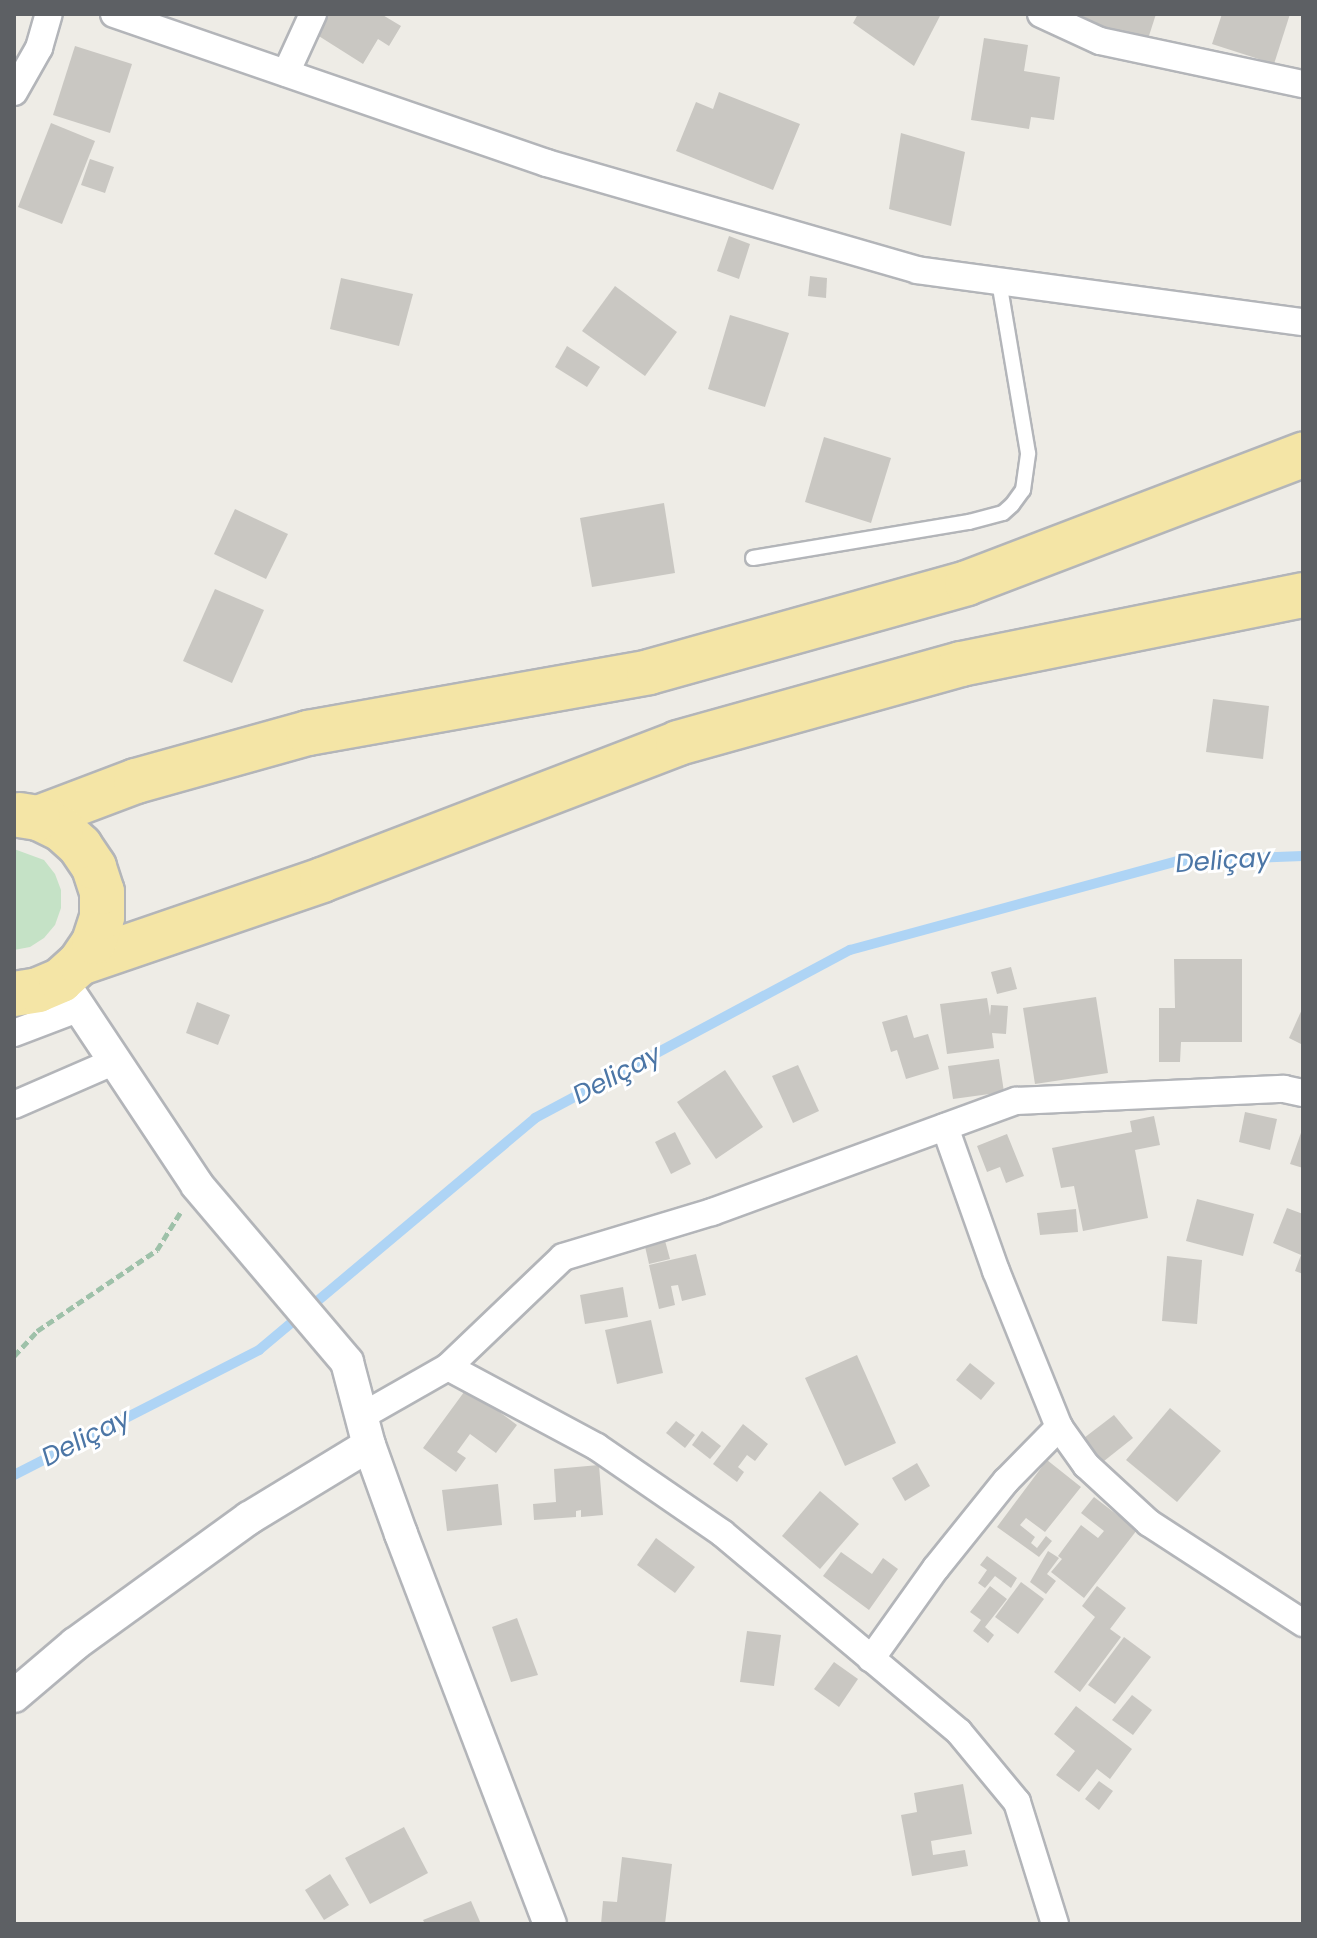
<!DOCTYPE html>
<html>
<head>
<meta charset="utf-8">
<style>
	body { margin:0 }
	#map { position:relative; width:1317px; height:1938px; overflow:hidden; background:#eeece6; font-family:Poppins,sans-serif }
	div>[style] { position:absolute }
	[style*='--x'] { left:calc(var(--x)*1px); top:calc(var(--y)*1px); width:calc(var(--w)*1px); rotate:calc(var(--a)*1deg) }
	.green>* { inset:0; background:#c5e2c6 }
	.stream>* { height:10px; margin:-5px; padding:0 5px; transform-origin:5px; border-radius:5px; background:#aed4f5 }
	.building>* { inset:0; background:#c9c7c2 }
	.path>* { height:5px; margin-top:-2.5px; transform-origin:0; background:repeating-linear-gradient(90deg,#9ec1a9 0 8px,transparent 0 12px) }
	.roads { filter:drop-shadow(2px 0 #b3b5b9) drop-shadow(-2px 0 #b3b5b9) drop-shadow(0 2px #b3b5b9) drop-shadow(0 -2px #b3b5b9) }
	.service>* { height:14px; margin:-7px; padding:0 7px; transform-origin:7px; border-radius:7px; background:#fff }
	.minor>* { height:26px; margin:-13px; padding:0 13px; transform-origin:13px; border-radius:13px; background:#fff }
	.tertiary>* { height:32px; margin:-16px; padding:0 16px; transform-origin:16px; border-radius:16px; background:#fff }
	.trunk>* { height:44px; margin:-22px; padding:0 22px; transform-origin:22px; border-radius:22px; background:#f4e5a6 }
	span { translate:-50% -50%; white-space:nowrap; text-align:center; line-height:1.15; -webkit-text-stroke:6px #fff; paint-order:stroke }
	.water-label { font-size:26px; color:#4c76a6; font-style:italic }
	.frame { position:absolute; inset:0; border:16px solid #5d6064; pointer-events:none }
</style>
</head>
<body>
<div id="map">
	<div class="green">
		<i style="clip-path:polygon(14px 849px,44px 860px,55px 874px,61px 890px,61px 908px,55px 925px,44px 938px,30px 947px,14px 950px)"></i>
	</div>
	<div class="stream">
		<i style="--x:14;--y:1475;--w:275;--a:-27"></i>
		<i style="--x:259;--y:1350;--w:361;--a:-40"></i>
		<i style="--x:535;--y:1118;--w:357;--a:-28.1"></i>
		<i style="--x:850;--y:950;--w:340;--a:-15.2"></i>
		<i style="--x:1178;--y:861;--w:125;--a:-2.3"></i>
	</div>
	<div class="building">
		<i style="clip-path:polygon(326px 14px,381px 14px,401px 26px,389px 46px,378px 39px,363px 64px,314px 33px)"></i>
		<i style="clip-path:polygon(858px 14px,941px 14px,914px 66px,853px 23px)"></i>
		<i style="clip-path:polygon(1069px 14px,1156px 14px,1147px 42px)"></i>
		<i style="clip-path:polygon(1222px 14px,1290px 14px,1274px 64px,1212px 44px)"></i>
		<i style="clip-path:polygon(984px 38px,1028px 45px,1024px 71px,1060px 77px,1054px 120px,1031px 117px,1029px 129px,971px 120px)"></i>
		<i style="clip-path:polygon(75px 46px,132px 64px,110px 133px,53px 115px)"></i>
		<i style="clip-path:polygon(719px 92px,800px 124px,773px 190px,676px 151px,696px 102px,713px 109px)"></i>
		<i style="clip-path:polygon(51px 123px,95px 141px,62px 224px,18px 207px)"></i>
		<i style="clip-path:polygon(901px 133px,965px 152px,951px 226px,889px 209px)"></i>
		<i style="clip-path:polygon(90px 159px,114px 167px,105px 193px,81px 185px)"></i>
		<i style="clip-path:polygon(729px 236px,750px 244px,739px 279px,717px 271px)"></i>
		<i style="clip-path:polygon(810px 276px,827px 278px,826px 298px,808px 296px)"></i>
		<i style="clip-path:polygon(341px 278px,413px 294px,399px 346px,330px 329px)"></i>
		<i style="clip-path:polygon(615px 286px,677px 332px,645px 376px,582px 331px)"></i>
		<i style="clip-path:polygon(730px 315px,789px 333px,765px 407px,708px 389px)"></i>
		<i style="clip-path:polygon(567px 346px,600px 367px,587px 387px,555px 367px)"></i>
		<i style="clip-path:polygon(824px 437px,891px 458px,871px 523px,805px 502px)"></i>
		<i style="clip-path:polygon(664px 503px,675px 573px,592px 587px,580px 518px)"></i>
		<i style="clip-path:polygon(235px 509px,288px 534px,266px 579px,214px 554px)"></i>
		<i style="clip-path:polygon(215px 589px,264px 610px,232px 683px,183px 661px)"></i>
		<i style="clip-path:polygon(1213px 699px,1269px 706px,1263px 759px,1206px 752px)"></i>
		<i style="clip-path:polygon(1174px 959px,1242px 959px,1242px 1042px,1181px 1042px,1180px 1062px,1159px 1062px,1159px 1008px,1175px 1008px)"></i>
		<i style="clip-path:polygon(1011px 967px,1017px 989px,997px 994px,991px 972px)"></i>
		<i style="clip-path:polygon(1096px 997px,1108px 1073px,1035px 1084px,1023px 1008px)"></i>
		<i style="clip-path:polygon(987px 998px,990px 1016px,991px 1005px,1008px 1006px,1006px 1034px,992px 1033px,994px 1048px,947px 1054px,940px 1004px)"></i>
		<i style="clip-path:polygon(197px 1002px,230px 1015px,218px 1045px,186px 1033px)"></i>
		<i style="clip-path:polygon(1303px 1007px,1303px 1045px,1289px 1038px)"></i>
		<i style="clip-path:polygon(907px 1015px,914px 1038px,928px 1034px,939px 1069px,906px 1079px,897px 1050px,891px 1052px,882px 1022px)"></i>
		<i style="clip-path:polygon(999px 1059px,1004px 1092px,953px 1099px,948px 1066px)"></i>
		<i style="clip-path:polygon(798px 1065px,819px 1111px,793px 1123px,772px 1076px)"></i>
		<i style="clip-path:polygon(725px 1070px,763px 1127px,716px 1159px,677px 1102px)"></i>
		<i style="clip-path:polygon(1245px 1112px,1277px 1119px,1270px 1150px,1239px 1142px)"></i>
		<i style="clip-path:polygon(1154px 1116px,1160px 1145px,1135px 1150px,1148px 1218px,1083px 1231px,1074px 1186px,1061px 1188px,1052px 1148px,1132px 1132px,1130px 1121px)"></i>
		<i style="clip-path:polygon(1303px 1127px,1303px 1168px,1290px 1164px)"></i>
		<i style="clip-path:polygon(675px 1132px,691px 1164px,671px 1174px,655px 1142px)"></i>
		<i style="clip-path:polygon(1007px 1134px,1024px 1176px,1006px 1183px,1000px 1167px,987px 1172px,977px 1146px)"></i>
		<i style="clip-path:polygon(1197px 1199px,1254px 1214px,1243px 1256px,1186px 1241px)"></i>
		<i style="clip-path:polygon(1287px 1208px,1303px 1214px,1303px 1274px,1295px 1271px,1301px 1255px,1273px 1243px)"></i>
		<i style="clip-path:polygon(1076px 1209px,1078px 1232px,1040px 1235px,1037px 1213px)"></i>
		<i style="clip-path:polygon(664px 1237px,670px 1259px,649px 1264px,644px 1242px)"></i>
		<i style="clip-path:polygon(696px 1254px,706px 1295px,682px 1301px,678px 1285px,671px 1286px,675px 1305px,659px 1309px,649px 1265px)"></i>
		<i style="clip-path:polygon(1167px 1256px,1202px 1260px,1197px 1324px,1162px 1321px)"></i>
		<i style="clip-path:polygon(623px 1287px,628px 1317px,585px 1324px,580px 1295px)"></i>
		<i style="clip-path:polygon(651px 1320px,663px 1373px,617px 1384px,605px 1330px)"></i>
		<i style="clip-path:polygon(857px 1355px,896px 1443px,845px 1466px,805px 1378px)"></i>
		<i style="clip-path:polygon(970px 1363px,995px 1383px,981px 1400px,956px 1380px)"></i>
		<i style="clip-path:polygon(467px 1388px,517px 1425px,496px 1453px,470px 1434px,457px 1452px,466px 1458px,456px 1472px,423px 1448px)"></i>
		<i style="clip-path:polygon(1170px 1408px,1221px 1451px,1177px 1502px,1126px 1460px)"></i>
		<i style="clip-path:polygon(1114px 1415px,1133px 1438px,1099px 1465px,1080px 1441px)"></i>
		<i style="clip-path:polygon(676px 1421px,695px 1435px,685px 1448px,666px 1433px)"></i>
		<i style="clip-path:polygon(743px 1424px,768px 1444px,755px 1461px,747px 1455px,738px 1467px,744px 1472px,737px 1482px,713px 1464px)"></i>
		<i style="clip-path:polygon(702px 1431px,721px 1446px,710px 1459px,692px 1445px)"></i>
		<i style="clip-path:polygon(1047px 1460px,1081px 1487px,1045px 1532px,1026px 1518px,1020px 1525px,1035px 1537px,1031px 1543px,1037px 1548px,1046px 1536px,1052px 1541px,1039px 1557px,997px 1527px)"></i>
		<i style="clip-path:polygon(917px 1463px,930px 1486px,905px 1501px,892px 1478px)"></i>
		<i style="clip-path:polygon(599px 1465px,603px 1515px,581px 1517px,581px 1510px,576px 1511px,576px 1517px,534px 1520px,533px 1504px,556px 1502px,554px 1469px)"></i>
		<i style="clip-path:polygon(498px 1484px,502px 1525px,447px 1531px,442px 1490px)"></i>
		<i style="clip-path:polygon(820px 1491px,859px 1524px,820px 1569px,782px 1536px)"></i>
		<i style="clip-path:polygon(1094px 1497px,1137px 1530px,1084px 1598px,1051px 1572px,1062px 1559px,1058px 1556px,1081px 1525px,1098px 1538px,1104px 1531px,1081px 1513px)"></i>
		<i style="clip-path:polygon(656px 1538px,695px 1567px,675px 1593px,637px 1565px)"></i>
		<i style="clip-path:polygon(1048px 1551px,1059px 1558px,1047px 1574px,1056px 1581px,1046px 1594px,1030px 1582px)"></i>
		<i style="clip-path:polygon(841px 1552px,872px 1574px,883px 1558px,898px 1569px,869px 1610px,823px 1576px)"></i>
		<i style="clip-path:polygon(987px 1556px,1017px 1578px,1011px 1588px,995px 1576px,985px 1588px,978px 1583px,987px 1570px,980px 1565px)"></i>
		<i style="clip-path:polygon(1021px 1582px,1044px 1599px,1018px 1634px,995px 1617px)"></i>
		<i style="clip-path:polygon(990px 1586px,1007px 1599px,985px 1627px,994px 1635px,988px 1643px,973px 1631px,981px 1620px,970px 1612px)"></i>
		<i style="clip-path:polygon(1097px 1586px,1126px 1608px,1110px 1629px,1121px 1637px,1080px 1692px,1054px 1672px,1095px 1617px,1082px 1606px)"></i>
		<i style="clip-path:polygon(517px 1618px,538px 1675px,511px 1682px,492px 1627px)"></i>
		<i style="clip-path:polygon(747px 1631px,781px 1635px,774px 1686px,740px 1682px)"></i>
		<i style="clip-path:polygon(1124px 1637px,1151px 1657px,1115px 1704px,1088px 1685px)"></i>
		<i style="clip-path:polygon(834px 1662px,858px 1679px,839px 1707px,814px 1689px)"></i>
		<i style="clip-path:polygon(1132px 1695px,1152px 1710px,1133px 1735px,1112px 1720px)"></i>
		<i style="clip-path:polygon(1076px 1706px,1132px 1749px,1110px 1779px,1097px 1769px,1079px 1792px,1056px 1775px,1075px 1751px,1054px 1734px)"></i>
		<i style="clip-path:polygon(1099px 1781px,1113px 1791px,1099px 1810px,1085px 1799px)"></i>
		<i style="clip-path:polygon(963px 1784px,972px 1834px,931px 1841px,933px 1855px,965px 1850px,968px 1866px,912px 1876px,901px 1815px,917px 1812px,914px 1793px)"></i>
		<i style="clip-path:polygon(404px 1827px,428px 1873px,370px 1904px,345px 1858px)"></i>
		<i style="clip-path:polygon(622px 1857px,672px 1864px,665px 1924px,601px 1924px,603px 1901px,617px 1902px)"></i>
		<i style="clip-path:polygon(330px 1874px,349px 1905px,324px 1920px,305px 1890px)"></i>
		<i style="clip-path:polygon(471px 1901px,481px 1924px,425px 1924px,423px 1920px)"></i>
	</div>
	<div class="path">
		<i style="--x:14;--y:1356;--w:34;--a:-47"></i>
		<i style="--x:37;--y:1331;--w:145;--a:-34"></i>
		<i style="--x:157;--y:1250;--w:44;--a:-58.1"></i>
	</div>
	<div class="roads">
		<div class="service">
			<i style="--x:753;--y:558;--w:219;--a:-9.5"></i>
			<i style="--x:969;--y:522;--w:35;--a:-15"></i>
			<i style="--x:1003;--y:513;--w:12;--a:-42"></i>
			<i style="--x:1012;--y:505;--w:19;--a:-54"></i>
			<i style="--x:1023;--y:490;--w:37;--a:-82"></i>
			<i style="--x:1028;--y:453;--w:173;--a:-99.6"></i>
		</div>
		<div class="minor">
			<i style="--x:114;--y:14;--w:458;--a:19"></i>
			<i style="--x:547;--y:163;--w:385;--a:16.1"></i>
			<i style="--x:917;--y:270;--w:389;--a:7.7"></i>
			<i style="--x:1041;--y:14;--w:65;--a:24.6"></i>
			<i style="--x:1100;--y:41;--w:208;--a:12"></i>
			<i style="--x:286;--y:73;--w:65;--a:-65.4"></i>
			<i style="--x:14;--y:92;--w:51;--a:-60.4"></i>
			<i style="--x:39;--y:48;--w:35;--a:-74"></i>
			<i style="--x:14;--y:1033;--w:71;--a:-20.7"></i>
			<i style="--x:14;--y:1105;--w:110;--a:-23.5"></i>
			<i style="--x:945;--y:1127;--w:153;--a:70.5"></i>
			<i style="--x:996;--y:1271;--w:168;--a:68"></i>
			<i style="--x:448;--y:1367;--w:169;--a:28.2"></i>
			<i style="--x:597;--y:1447;--w:152;--a:34.5"></i>
			<i style="--x:722;--y:1533;--w:309;--a:40"></i>
			<i style="--x:959;--y:1732;--w:91;--a:50.4"></i>
			<i style="--x:1017;--y:1802;--w:128;--a:72.7"></i>
			<i style="--x:362;--y:1416;--w:99;--a:-29.7"></i>
			<i style="--x:448;--y:1367;--w:159;--a:-43.7"></i>
			<i style="--x:563;--y:1257;--w:156;--a:-16.8"></i>
			<i style="--x:712;--y:1212;--w:324;--a:-20.1"></i>
			<i style="--x:1016;--y:1101;--w:268;--a:-2.6"></i>
			<i style="--x:1284;--y:1089;--w:19;--a:12"></i>
			<i style="--x:871;--y:1659;--w:112;--a:-54.5"></i>
			<i style="--x:936;--y:1568;--w:112;--a:-51.2"></i>
			<i style="--x:1006;--y:1481;--w:76;--a:-45.5"></i>
			<i style="--x:1059;--y:1427;--w:47;--a:54.6"></i>
			<i style="--x:1086;--y:1465;--w:86;--a:42.6"></i>
			<i style="--x:1149;--y:1523;--w:184;--a:33"></i>
		</div>
		<div class="tertiary">
			<i style="--x:61;--y:980;--w:246;--a:56.4"></i>
			<i style="--x:197;--y:1185;--w:232;--a:49.7"></i>
			<i style="--x:347;--y:1362;--w:86;--a:75.2"></i>
			<i style="--x:369;--y:1445;--w:95;--a:70.2"></i>
			<i style="--x:401;--y:1534;--w:417;--a:69.1"></i>
			<i style="--x:14;--y:1696;--w:80;--a:-40.4"></i>
			<i style="--x:75;--y:1644;--w:215;--a:-35.9"></i>
			<i style="--x:249;--y:1518;--w:140;--a:-31.3"></i>
		</div>
		<div class="trunk">
			<i style="--x:38;--y:818;--w:105;--a:-20.7"></i>
			<i style="--x:136;--y:781;--w:179;--a:-15.6"></i>
			<i style="--x:308;--y:733;--w:346;--a:-10.1"></i>
			<i style="--x:649;--y:672;--w:330;--a:-15.6"></i>
			<i style="--x:967;--y:583;--w:360;--a:-20.9"></i>
			<i style="--x:80;--y:963;--w:256;--a:-18.9"></i>
			<i style="--x:322;--y:880;--w:381;--a:-21"></i>
			<i style="--x:678;--y:743;--w:294;--a:-15.6"></i>
			<i style="--x:961;--y:664;--w:349;--a:-11.4"></i>
			<i style="--x:14;--y:994;--w:24;--a:-9"></i>
			<i style="--x:38;--y:990;--w:25;--a:-23"></i>
			<i style="--x:61;--y:980;--w:25;--a:-42"></i>
			<i style="--x:80;--y:963;--w:25;--a:-56"></i>
			<i style="--x:94;--y:942;--w:26;--a:-72"></i>
			<i style="--x:102;--y:917;--w:25;--a:-90"></i>
			<i style="--x:102;--y:892;--w:26;--a:-108"></i>
			<i style="--x:94;--y:867;--w:25;--a:-124"></i>
			<i style="--x:80;--y:846;--w:25;--a:-138"></i>
			<i style="--x:61;--y:829;--w:25;--a:-154"></i>
			<i style="--x:38;--y:818;--w:19;--a:-171"></i>
		</div>
	</div>
	<div class="water-label">
		<span style="left:1223px;top:861px;rotate:-4deg">Deliçay</span>
		<span style="left:617px;top:1075px;rotate:-28deg">Deliçay</span>
		<span style="left:86px;top:1438px;rotate:-27deg">Deliçay</span>
	</div>
	<div class="frame"></div>
</div>
</body>
</html>
